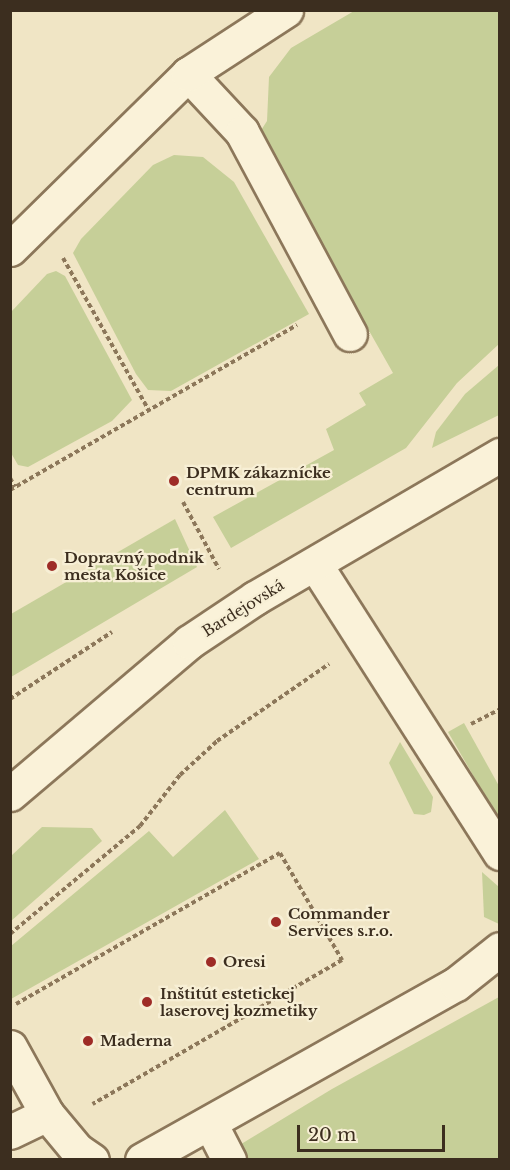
<!DOCTYPE html>
<html>
<head>
<meta charset="utf-8">
<style>
	body { margin:0 }
	#map { position:relative; width:510px; height:1170px; overflow:hidden; background:#f0e5c5; font-family:"Libre Baskerville",serif }
	div>[style] { position:absolute }
	[style*='--x'] { left:calc(var(--x)*1px); top:calc(var(--y)*1px); width:calc(var(--w)*1px); rotate:calc(var(--a)*1deg) }
	.green>* { inset:0; background:#c6cf98 }
	.path>* { height:4px; margin-top:-2px; transform-origin:0; background:repeating-linear-gradient(90deg,#8c775a 0 4.5px,transparent 0 7.5px) }
	.roads { filter:drop-shadow(2px 0 #8c775a) drop-shadow(-2px 0 #8c775a) drop-shadow(0 2px #8c775a) drop-shadow(0 -2px #8c775a) }
	.minor>* { height:33px; margin:-16.5px; padding:0 16.5px; transform-origin:16.5px; border-radius:16.5px; background:#faf2d9 }
	.dots>* { width:16px; height:16px; translate:-50% -50%; box-sizing:border-box; border:3px solid #f7efd5; border-radius:50% }
	span { translate:-50% -50%; white-space:nowrap; text-align:center; line-height:1.15; -webkit-text-stroke:4.5px #f7efd5; paint-order:stroke }
	.poi-label { font-size:15px; color:#3c2e1f; font-weight:700 }
	.left { translate:0 -50%; text-align:left }
	.street-label { font-size:15px; color:#3c2e1f }
	.frame { position:absolute; inset:0; border:12px solid #3c2e1f; pointer-events:none }
	.scale { position:absolute; left:297px; top:1125px; width:148px; height:27px; box-sizing:border-box; border:3px solid #3c2e1f; border-top:0; padding-left:8px; font-size:18px; line-height:21px; white-space:nowrap; color:#3c2e1f; -webkit-text-stroke:4px #f7efd5; paint-order:stroke }
</style>
</head>
<body>
<div id="map">
	<div class="green">
		<i style="clip-path:polygon(354px 11px,499px 11px,499px 344px,457px 383px,406px 448px,231px 548px,213px 517px,334px 450px,326px 429px,366px 405px,359px 393px,393px 373px,258px 135px,267px 121px,269px 77px,291px 48px)"></i>
		<i style="clip-path:polygon(174px 155px,203px 157px,234px 182px,309px 314px,171px 391px,148px 390px,136px 374px,73px 253px,81px 239px,153px 165px)"></i>
		<i style="clip-path:polygon(56px 271px,65px 276px,132px 400px,112px 421px,28px 467px,18px 465px,11px 453px,11px 312px,47px 274px)"></i>
		<i style="clip-path:polygon(499px 365px,499px 415px,432px 448px,436px 432px,465px 394px)"></i>
		<i style="clip-path:polygon(175px 519px,197px 567px,11px 677px,11px 614px)"></i>
		<i style="clip-path:polygon(464px 723px,499px 786px,499px 820px,448px 732px)"></i>
		<i style="clip-path:polygon(400px 742px,433px 797px,431px 812px,424px 815px,414px 814px,389px 763px)"></i>
		<i style="clip-path:polygon(225px 810px,259px 859px,11px 999px,11px 946px,149px 831px,173px 857px)"></i>
		<i style="clip-path:polygon(42px 827px,92px 828px,102px 841px,11px 921px,11px 856px)"></i>
		<i style="clip-path:polygon(482px 872px,499px 887px,499px 924px,484px 917px)"></i>
		<i style="clip-path:polygon(499px 997px,499px 1159px,215px 1160px,332px 1089px)"></i>
	</div>
	<div class="path">
		<i style="--x:63;--y:258;--w:173;--a:60.6"></i>
		<i style="--x:10;--y:478;--w:10;--a:61"></i>
		<i style="--x:10;--y:490;--w:331;--a:-29.9"></i>
		<i style="--x:183;--y:502;--w:76;--a:61.8"></i>
		<i style="--x:10;--y:699;--w:122;--a:-33.3"></i>
		<i style="--x:471;--y:724;--w:33;--a:-27"></i>
		<i style="--x:10;--y:934;--w:169;--a:-39.7"></i>
		<i style="--x:140;--y:826;--w:65;--a:-51.9"></i>
		<i style="--x:180;--y:775;--w:50;--a:-42.6"></i>
		<i style="--x:217;--y:741;--w:136;--a:-34.5"></i>
		<i style="--x:16;--y:1004;--w:304;--a:-29.8"></i>
		<i style="--x:280;--y:853;--w:124;--a:59.9"></i>
		<i style="--x:342;--y:960;--w:288;--a:150"></i>
	</div>
	<div class="roads">
		<div class="minor">
			<i style="--x:188;--y:74;--w:79;--a:47"></i>
			<i style="--x:242;--y:132;--w:229;--a:61.9"></i>
			<i style="--x:10;--y:249;--w:250;--a:-44.5"></i>
			<i style="--x:188;--y:74;--w:117;--a:-33.1"></i>
			<i style="--x:315;--y:564;--w:343;--a:57.4"></i>
			<i style="--x:10;--y:794;--w:235;--a:-40.3"></i>
			<i style="--x:189;--y:642;--w:79;--a:-33.7"></i>
			<i style="--x:255;--y:598;--w:284;--a:-30.3"></i>
			<i style="--x:10;--y:1047;--w:77;--a:61.1"></i>
			<i style="--x:47;--y:1114;--w:47;--a:50.2"></i>
			<i style="--x:77;--y:1150;--w:18;--a:34"></i>
			<i style="--x:210;--y:1123;--w:42;--a:62.8"></i>
			<i style="--x:10;--y:1132;--w:41;--a:-25.9"></i>
			<i style="--x:142;--y:1160;--w:360;--a:-29.3"></i>
			<i style="--x:456;--y:984;--w:56;--a:-38.5"></i>
		</div>
	</div>
	<div class="dots">
		<i style="left:174px;top:481px;background:#9e2c27"></i>
		<i style="left:52px;top:566px;background:#9e2c27"></i>
		<i style="left:276px;top:922px;background:#9e2c27"></i>
		<i style="left:211px;top:962px;background:#9e2c27"></i>
		<i style="left:147px;top:1002px;background:#9e2c27"></i>
		<i style="left:88px;top:1041px;background:#9e2c27"></i>
	</div>
	<div class="poi-label">
		<span class="left" style="left:186px;top:481px">DPMK zákaznícke<br>centrum</span>
		<span class="left" style="left:64px;top:566px">Dopravný podnik<br>mesta Košice</span>
		<span class="left" style="left:288px;top:922px">Commander<br>Services s.r.o.</span>
		<span class="left" style="left:223px;top:962px">Oresi</span>
		<span class="left" style="left:160px;top:1002px">Inštitút estetickej<br>laserovej kozmetiky</span>
		<span class="left" style="left:100px;top:1041px">Maderna</span>
	</div>
	<div class="street-label">
		<span style="left:243px;top:608px;rotate:-32deg">Bardejovská</span>
	</div>
	<div class="frame"></div>
	<div class="scale">20 m</div>
</div>
</body>
</html>
